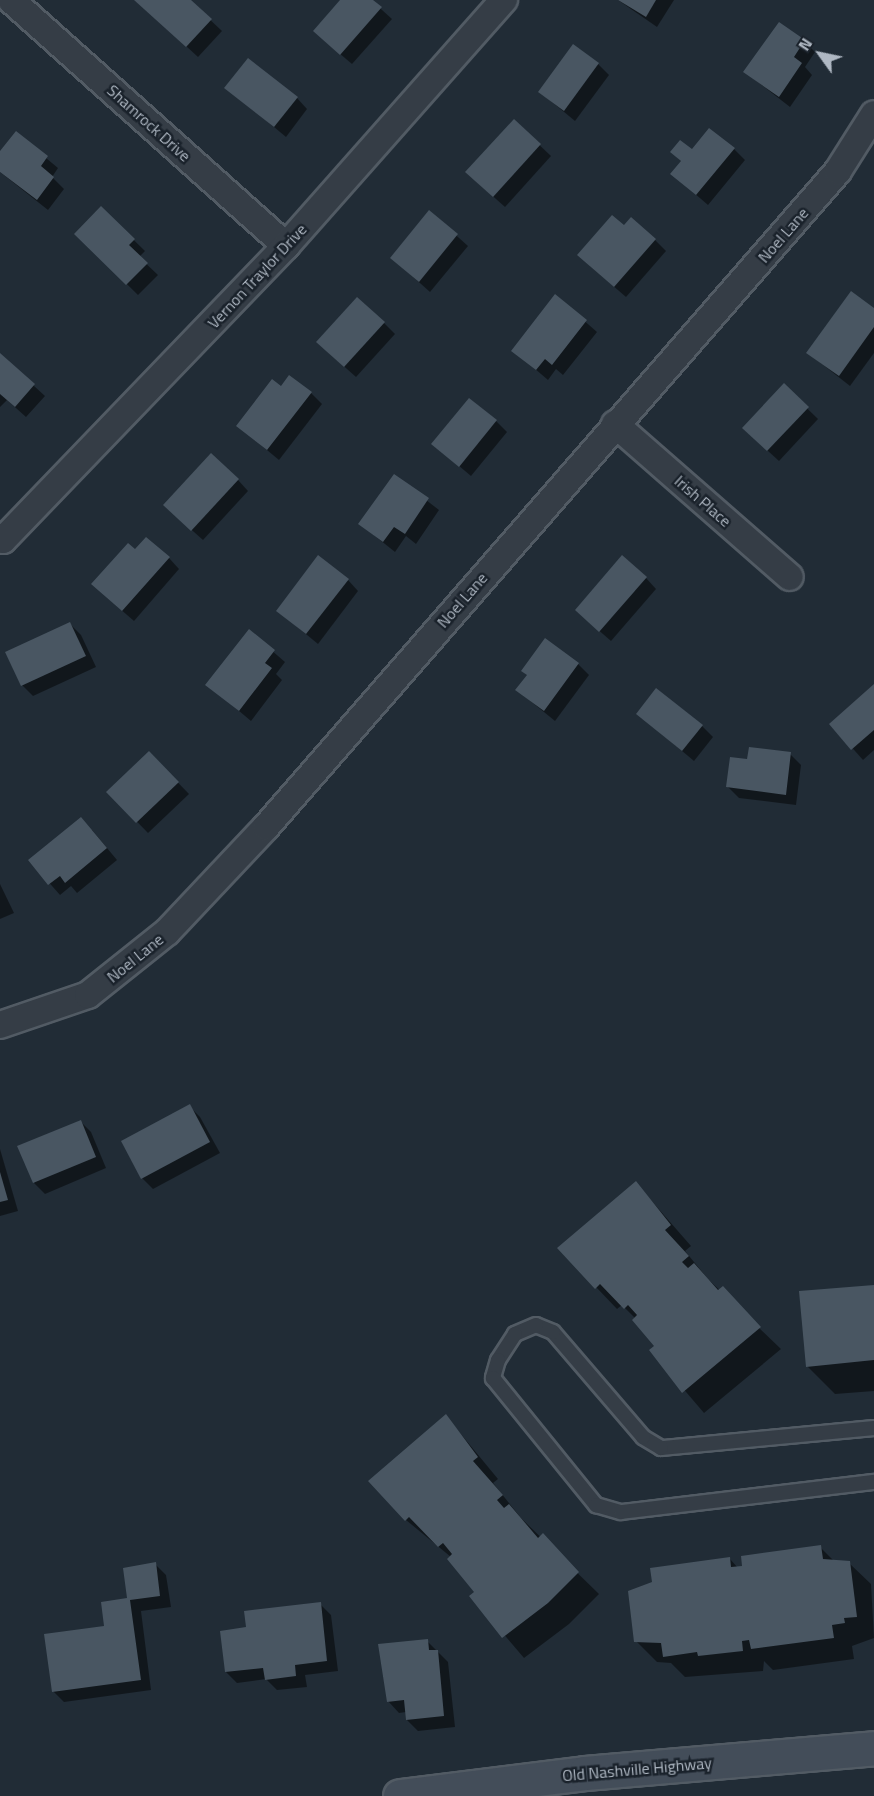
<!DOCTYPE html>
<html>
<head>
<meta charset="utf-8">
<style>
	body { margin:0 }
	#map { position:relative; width:874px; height:1796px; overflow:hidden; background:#212c36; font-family:"Titillium Web",sans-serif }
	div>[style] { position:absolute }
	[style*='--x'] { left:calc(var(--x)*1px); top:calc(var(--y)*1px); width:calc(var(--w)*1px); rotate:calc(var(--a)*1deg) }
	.shadow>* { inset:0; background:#0007 }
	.building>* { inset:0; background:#495662 }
	.roads { filter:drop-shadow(2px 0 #525b64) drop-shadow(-2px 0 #525b64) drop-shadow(0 2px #525b64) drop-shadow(0 -2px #525b64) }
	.service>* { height:14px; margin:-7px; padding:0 7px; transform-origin:7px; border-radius:7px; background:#353d46 }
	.minor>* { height:26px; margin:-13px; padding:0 13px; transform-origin:13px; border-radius:13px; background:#353d46 }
	.secondary>* { height:33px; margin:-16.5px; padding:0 16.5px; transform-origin:16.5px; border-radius:16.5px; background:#434d59 }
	span { translate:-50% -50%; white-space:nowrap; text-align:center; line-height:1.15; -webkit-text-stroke:5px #1a222b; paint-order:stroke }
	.street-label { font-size:16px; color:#afb8c3 }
	.north { position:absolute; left:790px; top:24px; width:60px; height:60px; -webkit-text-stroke:4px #1a222b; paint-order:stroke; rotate:303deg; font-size:16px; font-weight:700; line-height:24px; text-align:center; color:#afb8c3 }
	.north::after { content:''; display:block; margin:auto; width:21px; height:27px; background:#afb8c3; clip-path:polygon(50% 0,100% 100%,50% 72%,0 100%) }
</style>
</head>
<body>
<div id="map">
	<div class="shadow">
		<i style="clip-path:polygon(136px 0,189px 0,222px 31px,198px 57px)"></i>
		<i style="clip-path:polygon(342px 0,371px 0,392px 19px,352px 64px,326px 42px)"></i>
		<i style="clip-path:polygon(618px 0,674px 0,657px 27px)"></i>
		<i style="clip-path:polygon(804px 41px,815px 52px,805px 67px,812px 75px,790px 107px,745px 72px)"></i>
		<i style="clip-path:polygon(598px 64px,609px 75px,575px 121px,540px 92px)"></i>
		<i style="clip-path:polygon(226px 87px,297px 98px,307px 109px,286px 137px)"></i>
		<i style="clip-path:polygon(514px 121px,551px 156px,505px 207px,478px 183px)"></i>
		<i style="clip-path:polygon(16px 133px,58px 168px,52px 177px,64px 189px,48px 210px,0 172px,0 154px)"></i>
		<i style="clip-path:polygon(734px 149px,745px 160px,708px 205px,672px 174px,682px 162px,672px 152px)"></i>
		<i style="clip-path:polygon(101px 208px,145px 251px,139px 257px,158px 275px,138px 295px,76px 234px)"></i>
		<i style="clip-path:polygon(430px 212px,468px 246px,430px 292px,392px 258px)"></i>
		<i style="clip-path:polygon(624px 227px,655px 240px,666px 251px,626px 297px,590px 266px)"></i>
		<i style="clip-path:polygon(556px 296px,597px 332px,563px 375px,556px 369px,548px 380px,513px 350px)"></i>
		<i style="clip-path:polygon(874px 310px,874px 353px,850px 386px,808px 353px)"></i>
		<i style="clip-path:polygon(384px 323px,395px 334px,356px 377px,329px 353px)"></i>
		<i style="clip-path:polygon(0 355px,45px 396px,26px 417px,7px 400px,0 407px)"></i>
		<i style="clip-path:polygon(784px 386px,818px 419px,779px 461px,755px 439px)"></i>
		<i style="clip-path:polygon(281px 388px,311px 393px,322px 404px,279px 460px,238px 426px)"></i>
		<i style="clip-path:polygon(496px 421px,507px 432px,471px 476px,433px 444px)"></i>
		<i style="clip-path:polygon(395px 476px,439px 510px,416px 544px,406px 536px,395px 552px,360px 524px)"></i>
		<i style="clip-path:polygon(238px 480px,248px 491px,203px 540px,176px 516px)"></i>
		<i style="clip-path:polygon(136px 552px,169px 558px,179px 569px,134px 621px,104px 595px)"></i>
		<i style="clip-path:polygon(646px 578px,656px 589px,611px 641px,588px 621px)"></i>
		<i style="clip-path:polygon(348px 580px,358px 591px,318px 644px,278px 611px)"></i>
		<i style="clip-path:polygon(70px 624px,81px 635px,96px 667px,33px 696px,22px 685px)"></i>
		<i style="clip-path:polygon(249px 631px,285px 662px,276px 674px,282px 680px,251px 721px,207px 684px)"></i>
		<i style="clip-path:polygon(578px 664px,589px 675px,555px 721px,517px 690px,528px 675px)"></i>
		<i style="clip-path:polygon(874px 686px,874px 750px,863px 760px,831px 724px)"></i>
		<i style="clip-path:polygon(638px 714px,702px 726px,713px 737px,694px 761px)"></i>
		<i style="clip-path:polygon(790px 754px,801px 765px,796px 805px,739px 798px,728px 787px,748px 761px)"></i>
		<i style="clip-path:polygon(160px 764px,189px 794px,148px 833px,108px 792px)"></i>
		<i style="clip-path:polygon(92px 830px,117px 860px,77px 893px,71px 886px,60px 895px,30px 861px)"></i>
		<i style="clip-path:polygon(0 884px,14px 913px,0 919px)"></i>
		<i style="clip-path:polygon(189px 1106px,200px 1117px,220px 1153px,153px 1189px,142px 1178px)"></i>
		<i style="clip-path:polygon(80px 1121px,91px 1132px,106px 1168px,45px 1194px,34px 1183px)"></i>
		<i style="clip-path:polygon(0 1149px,18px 1211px,0 1216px)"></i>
		<i style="clip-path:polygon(636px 1183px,691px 1246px,685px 1251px,708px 1279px,781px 1349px,704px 1413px,651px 1351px,656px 1347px,636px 1319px,622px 1305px,617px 1309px,596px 1287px)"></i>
		<i style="clip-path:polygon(874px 1286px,874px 1391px,835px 1394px,807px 1366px)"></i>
		<i style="clip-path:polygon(446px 1416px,498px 1479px,493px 1483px,521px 1518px,599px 1594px,569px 1624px,524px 1658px,471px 1596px,477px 1592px,451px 1557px,406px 1520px)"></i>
		<i style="clip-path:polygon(820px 1547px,835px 1562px,849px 1563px,871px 1584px,874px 1638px,852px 1646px,854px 1659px,773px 1670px,764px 1661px,763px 1671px,685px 1677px,671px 1663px,657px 1662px,636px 1641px,730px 1559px,738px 1568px)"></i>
		<i style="clip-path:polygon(155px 1564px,166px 1575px,171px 1607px,141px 1611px,151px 1690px,64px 1702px,53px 1691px)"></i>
		<i style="clip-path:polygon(320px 1604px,331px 1615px,338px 1671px,305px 1675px,307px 1687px,277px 1690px,266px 1679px,237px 1683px,226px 1672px,248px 1629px)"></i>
		<i style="clip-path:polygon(427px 1641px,448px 1662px,455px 1727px,418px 1731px,407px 1720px,406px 1712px,399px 1713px,388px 1701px)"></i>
	</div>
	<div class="building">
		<i style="clip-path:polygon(134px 0,191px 0,212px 19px,186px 47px)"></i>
		<i style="clip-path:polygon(340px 0,373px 0,382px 7px,340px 55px,313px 31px)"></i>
		<i style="clip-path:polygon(618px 0,656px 0,646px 17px)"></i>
		<i style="clip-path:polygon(779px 22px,805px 40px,794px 57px,802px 63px,779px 97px,743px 72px)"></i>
		<i style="clip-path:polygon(573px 44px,599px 63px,564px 111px,538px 92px)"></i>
		<i style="clip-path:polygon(248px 58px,298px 97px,274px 127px,224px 88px)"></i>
		<i style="clip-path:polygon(514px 119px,541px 144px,493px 197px,465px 172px)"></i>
		<i style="clip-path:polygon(709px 128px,735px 148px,696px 195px,670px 174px,681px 161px,670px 152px,680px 140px,692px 149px)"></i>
		<i style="clip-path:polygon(16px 131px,48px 156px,41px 166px,54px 177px,37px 200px,0 172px,0 151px)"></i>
		<i style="clip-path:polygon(101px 206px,135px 239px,129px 245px,148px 263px,126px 285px,74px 234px)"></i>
		<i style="clip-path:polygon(429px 210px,458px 234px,419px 282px,390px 258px)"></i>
		<i style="clip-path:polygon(612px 215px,624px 225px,631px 217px,656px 239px,614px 287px,577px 255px)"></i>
		<i style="clip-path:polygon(851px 291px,874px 308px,874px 327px,839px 376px,806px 353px)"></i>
		<i style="clip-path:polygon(555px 294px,587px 320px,552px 365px,545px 359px,536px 370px,511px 351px)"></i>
		<i style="clip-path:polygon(357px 297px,385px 322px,344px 367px,316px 342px)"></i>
		<i style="clip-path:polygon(0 353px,35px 384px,15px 407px,0 394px)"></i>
		<i style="clip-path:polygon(289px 375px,312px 392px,267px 450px,236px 426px,272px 379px,281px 386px)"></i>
		<i style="clip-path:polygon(784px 383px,809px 407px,767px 451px,742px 428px)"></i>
		<i style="clip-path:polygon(469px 398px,497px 420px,459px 467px,431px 444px)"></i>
		<i style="clip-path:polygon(211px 453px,239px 479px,191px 531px,163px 505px)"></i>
		<i style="clip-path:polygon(394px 474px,429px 498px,405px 534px,394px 527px,383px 542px,358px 524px)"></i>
		<i style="clip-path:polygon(146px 537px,170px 557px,122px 611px,91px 584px,128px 543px,135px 549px)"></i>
		<i style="clip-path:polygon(318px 555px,349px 579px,306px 634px,276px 611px)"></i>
		<i style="clip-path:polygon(622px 555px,647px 577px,599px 632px,575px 610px)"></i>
		<i style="clip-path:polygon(70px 622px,86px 656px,21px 686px,5px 652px)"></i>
		<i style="clip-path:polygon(249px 629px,275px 650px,265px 663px,272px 668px,239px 711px,205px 685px)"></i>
		<i style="clip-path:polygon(545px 638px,579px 663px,544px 711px,515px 690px,527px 675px,521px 671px)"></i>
		<i style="clip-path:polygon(874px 684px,874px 730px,851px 750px,829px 724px)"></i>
		<i style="clip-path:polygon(656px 688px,703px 725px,682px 751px,636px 714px)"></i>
		<i style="clip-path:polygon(749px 747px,791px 752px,786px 795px,726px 787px,730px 757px,747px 759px)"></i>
		<i style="clip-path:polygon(149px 751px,179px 782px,136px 823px,106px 792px)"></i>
		<i style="clip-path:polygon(81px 817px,107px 848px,65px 883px,60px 876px,48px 885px,28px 860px)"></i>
		<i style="clip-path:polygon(190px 1104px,210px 1142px,141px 1179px,121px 1141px)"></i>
		<i style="clip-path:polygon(81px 1120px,96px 1157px,33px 1183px,17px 1146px)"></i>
		<i style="clip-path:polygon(0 1172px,8px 1200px,0 1202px)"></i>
		<i style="clip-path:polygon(636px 1181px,671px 1225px,665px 1230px,689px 1256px,682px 1262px,688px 1268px,694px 1263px,718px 1290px,723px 1286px,761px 1327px,682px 1393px,649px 1350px,654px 1346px,632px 1320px,637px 1315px,628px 1305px,624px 1309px,600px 1284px,595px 1289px,557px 1248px)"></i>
		<i style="clip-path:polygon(874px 1285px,874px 1360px,806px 1367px,799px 1291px)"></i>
		<i style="clip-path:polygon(446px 1414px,478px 1457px,473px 1461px,503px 1495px,497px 1500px,504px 1508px,509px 1504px,538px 1538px,543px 1533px,579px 1572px,548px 1603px,502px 1638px,469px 1596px,474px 1592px,447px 1559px,452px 1554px,443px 1543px,438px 1547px,409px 1517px,405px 1521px,368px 1481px)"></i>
		<i style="clip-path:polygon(821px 1545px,823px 1559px,850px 1561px,857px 1617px,844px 1618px,845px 1623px,832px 1625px,834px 1638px,751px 1649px,749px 1640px,742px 1641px,743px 1651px,698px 1656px,697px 1652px,663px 1657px,661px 1643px,634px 1642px,628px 1591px,652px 1582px,650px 1568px,730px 1557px,731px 1567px,742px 1566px,741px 1556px)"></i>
		<i style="clip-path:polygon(156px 1562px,160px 1596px,130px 1600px,141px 1680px,52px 1692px,44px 1634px,104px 1626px,101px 1602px,127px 1598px,123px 1568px)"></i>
		<i style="clip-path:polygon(321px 1602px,327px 1661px,295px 1665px,296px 1676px,265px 1680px,263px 1668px,225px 1672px,220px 1631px,246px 1627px,244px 1611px)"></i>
		<i style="clip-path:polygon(428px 1639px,429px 1650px,438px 1650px,444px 1716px,406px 1720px,404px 1700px,387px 1702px,378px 1644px)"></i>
	</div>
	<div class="roads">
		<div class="service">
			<i style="--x:874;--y:1428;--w:214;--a:174.6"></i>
			<i style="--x:661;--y:1448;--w:21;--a:-149"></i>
			<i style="--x:643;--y:1437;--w:138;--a:-130.6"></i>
			<i style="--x:553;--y:1332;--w:18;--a:-158"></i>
			<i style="--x:536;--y:1325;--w:23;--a:157"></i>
			<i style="--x:515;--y:1334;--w:31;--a:123"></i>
			<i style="--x:498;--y:1360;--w:19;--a:106"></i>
			<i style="--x:493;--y:1378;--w:164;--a:51"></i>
			<i style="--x:596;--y:1505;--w:26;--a:16"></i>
			<i style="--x:621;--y:1512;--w:255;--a:-6.8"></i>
		</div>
		<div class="minor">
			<i style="--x:11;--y:0;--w:369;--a:41.8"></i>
			<i style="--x:615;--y:424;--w:232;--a:41.2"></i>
			<i style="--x:0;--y:537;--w:4;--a:45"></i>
			<i style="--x:3;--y:540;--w:408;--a:-46.1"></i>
			<i style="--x:286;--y:246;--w:329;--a:-48.5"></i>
			<i style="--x:0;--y:1025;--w:93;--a:-18.8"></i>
			<i style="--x:88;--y:995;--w:101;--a:-38.6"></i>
			<i style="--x:167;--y:932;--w:144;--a:-46.7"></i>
			<i style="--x:266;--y:827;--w:870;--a:-48.91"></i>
			<i style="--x:838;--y:171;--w:67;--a:-57.7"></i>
		</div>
		<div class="secondary">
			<i style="--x:400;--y:1796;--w:186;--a:-7.1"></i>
			<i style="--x:585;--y:1773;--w:290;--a:-4.9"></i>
		</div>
	</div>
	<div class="street-label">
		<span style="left:149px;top:123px;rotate:42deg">Shamrock Drive</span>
		<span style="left:783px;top:235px;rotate:-49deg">Noel Lane</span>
		<span style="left:257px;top:276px;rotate:-47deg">Vernon Traylor Drive</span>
		<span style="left:703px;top:501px;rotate:41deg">Irish Place</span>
		<span style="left:462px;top:600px;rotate:-49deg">Noel Lane</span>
		<span style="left:135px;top:958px;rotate:-39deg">Noel Lane</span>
		<span style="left:637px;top:1769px;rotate:-5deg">Old Nashville Highway</span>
	</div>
	<div class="north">N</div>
</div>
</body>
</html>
